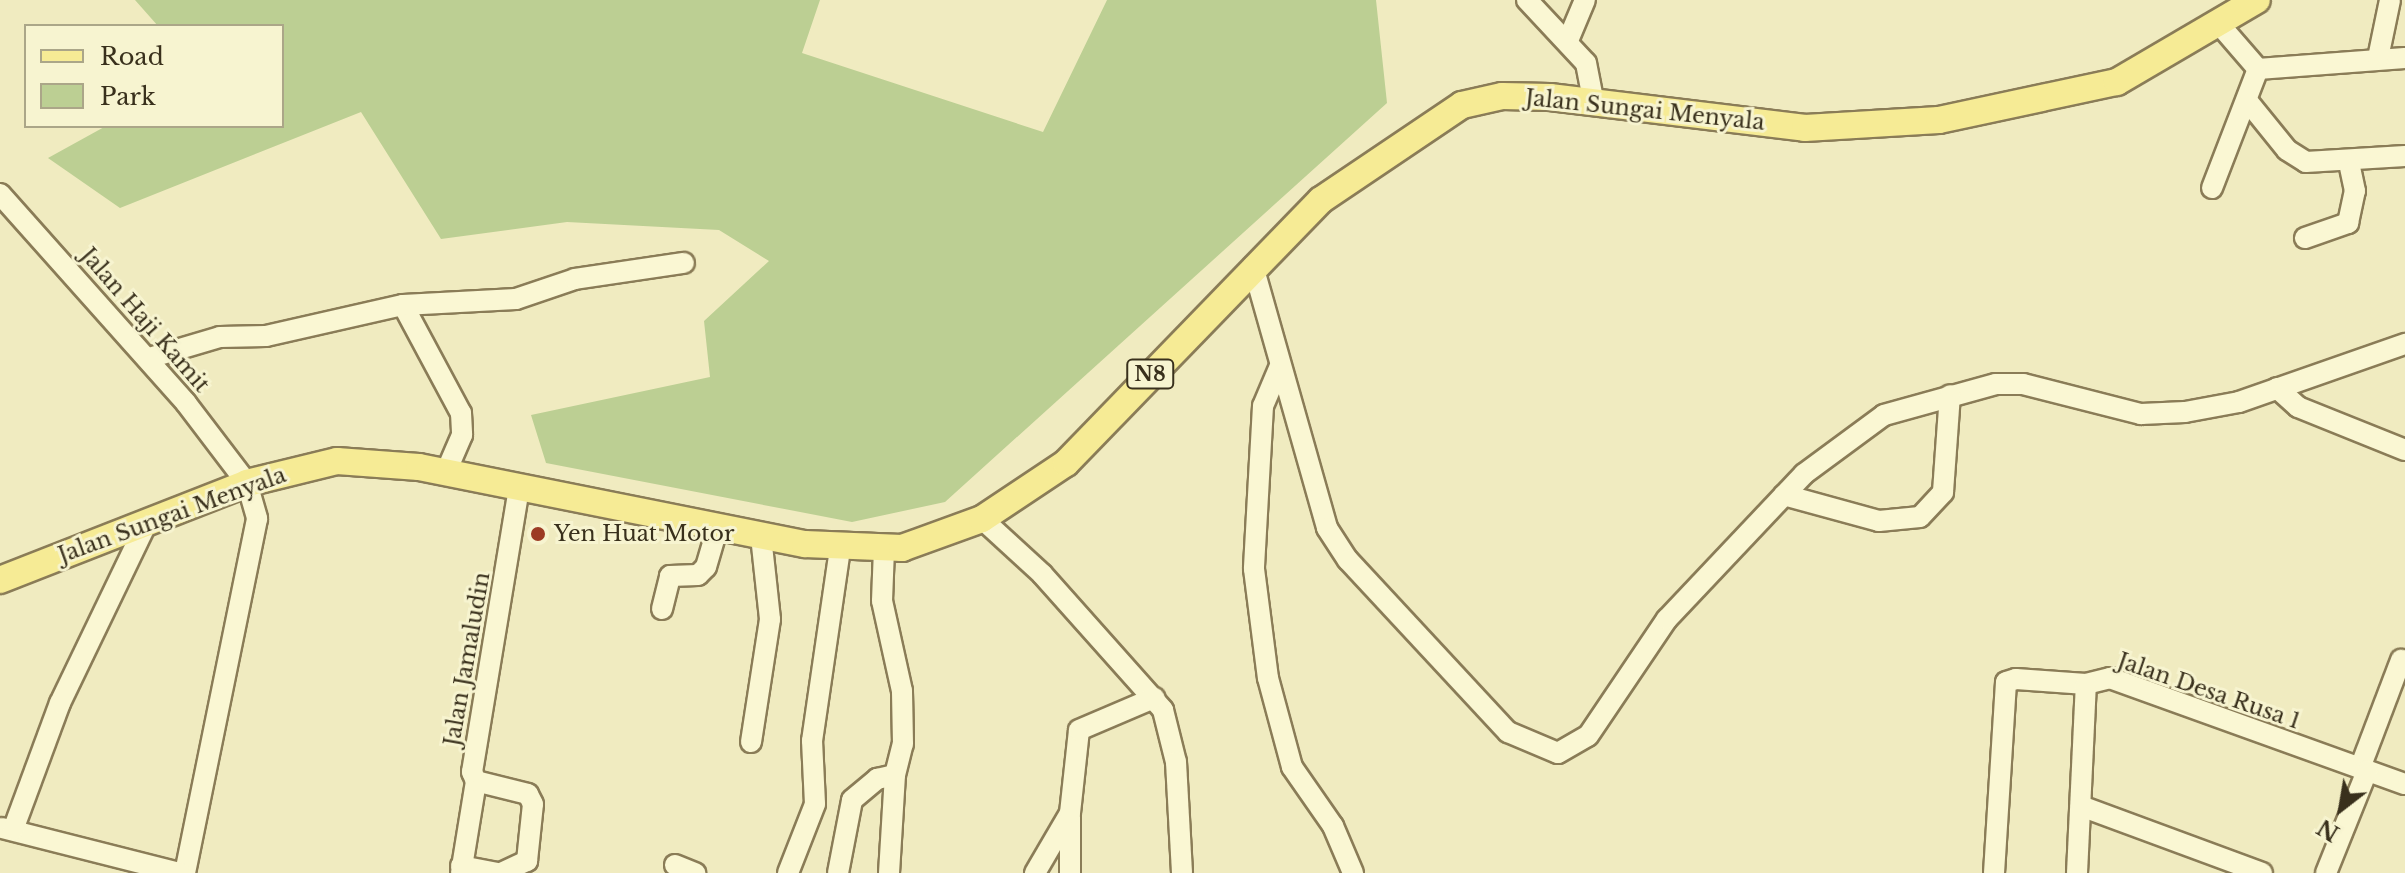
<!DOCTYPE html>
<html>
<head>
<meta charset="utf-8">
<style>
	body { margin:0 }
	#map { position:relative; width:2405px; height:873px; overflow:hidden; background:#f0ebc0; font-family:"Libre Baskerville",serif }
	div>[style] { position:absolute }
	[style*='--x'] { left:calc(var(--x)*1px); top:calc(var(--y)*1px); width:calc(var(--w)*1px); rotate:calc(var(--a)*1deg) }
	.green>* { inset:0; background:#bccf93 }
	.roads { filter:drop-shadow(2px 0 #8a7c57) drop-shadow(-2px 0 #8a7c57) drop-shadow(0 2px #8a7c57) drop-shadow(0 -2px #8a7c57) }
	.minor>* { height:20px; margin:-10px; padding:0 10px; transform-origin:10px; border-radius:10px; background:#faf7d3 }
	.major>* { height:26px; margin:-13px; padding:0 13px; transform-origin:13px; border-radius:13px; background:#f6eb95 }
	.dots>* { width:22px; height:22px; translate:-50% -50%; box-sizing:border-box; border:4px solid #f7f4d0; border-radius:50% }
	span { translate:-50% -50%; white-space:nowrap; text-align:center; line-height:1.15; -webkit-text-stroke:6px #f7f4d0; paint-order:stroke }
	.shield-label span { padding:2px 6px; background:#f7f4d0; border:2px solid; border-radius:6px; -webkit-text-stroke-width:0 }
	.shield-label { font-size:20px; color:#39301c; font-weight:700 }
	.street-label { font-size:22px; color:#39301c }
	.poi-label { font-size:22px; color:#39301c }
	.left { translate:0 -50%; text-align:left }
	.legend { position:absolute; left:24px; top:24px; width:260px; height:104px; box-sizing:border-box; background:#f7f4d0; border:2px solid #aba688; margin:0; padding:10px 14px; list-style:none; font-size:24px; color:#39301c }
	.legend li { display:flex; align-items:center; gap:16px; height:40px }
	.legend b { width:40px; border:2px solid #aba688 }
	.north { position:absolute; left:2301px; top:769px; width:80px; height:80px; -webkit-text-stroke:6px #f7f4d0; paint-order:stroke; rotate:211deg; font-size:22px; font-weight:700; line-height:32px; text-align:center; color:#39301c }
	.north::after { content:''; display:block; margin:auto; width:28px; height:36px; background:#39301c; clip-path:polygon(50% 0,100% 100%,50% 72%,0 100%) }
</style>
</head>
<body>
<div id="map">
	<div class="green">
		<i style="clip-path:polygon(135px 0,820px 0,802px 53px,1043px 132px,1107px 0,1376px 0,1387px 103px,945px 502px,852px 522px,546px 463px,531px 415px,710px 377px,704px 321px,769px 261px,719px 230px,567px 222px,441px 239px,361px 112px,120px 208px,48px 158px,106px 126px,282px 126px,282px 26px,158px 26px)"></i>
	</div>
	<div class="roads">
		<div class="minor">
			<i style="--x:1527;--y:0;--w:86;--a:46.9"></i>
			<i style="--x:1586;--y:63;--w:42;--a:79"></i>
			<i style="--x:2219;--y:24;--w:60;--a:49.1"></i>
			<i style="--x:2258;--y:69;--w:147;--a:-4.3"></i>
			<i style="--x:1569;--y:38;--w:41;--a:-67.2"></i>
			<i style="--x:2378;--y:58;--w:59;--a:-78.3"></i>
			<i style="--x:2249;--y:103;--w:60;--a:51"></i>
			<i style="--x:2287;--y:150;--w:22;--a:32"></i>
			<i style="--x:2306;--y:162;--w:99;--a:-3.5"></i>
			<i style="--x:2212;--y:188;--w:128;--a:-68.9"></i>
			<i style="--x:0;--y:194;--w:280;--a:48.3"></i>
			<i style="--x:186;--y:403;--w:101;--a:52.7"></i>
			<i style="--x:247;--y:483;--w:37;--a:74"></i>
			<i style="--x:257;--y:519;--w:361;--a:101.5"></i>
			<i style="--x:2305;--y:238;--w:46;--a:-19.2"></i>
			<i style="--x:2348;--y:223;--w:33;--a:-78"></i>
			<i style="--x:2355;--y:191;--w:30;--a:-102"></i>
			<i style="--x:1253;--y:266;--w:272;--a:74.2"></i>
			<i style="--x:1327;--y:528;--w:38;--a:57"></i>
			<i style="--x:1348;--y:560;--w:235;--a:47.1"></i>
			<i style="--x:1508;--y:732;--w:54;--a:22.8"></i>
			<i style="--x:1558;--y:753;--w:34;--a:-30"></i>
			<i style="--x:1588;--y:736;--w:141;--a:-56"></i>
			<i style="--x:1667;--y:619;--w:199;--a:-46.6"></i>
			<i style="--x:1804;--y:474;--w:99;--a:-36.4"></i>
			<i style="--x:1884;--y:415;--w:116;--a:-15.5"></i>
			<i style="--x:1996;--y:384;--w:27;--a:0"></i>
			<i style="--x:2023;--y:384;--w:122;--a:14.3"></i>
			<i style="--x:2141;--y:414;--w:44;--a:-2.6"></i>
			<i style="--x:2185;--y:412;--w:55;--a:-10.5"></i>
			<i style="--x:2239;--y:402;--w:176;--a:-19.3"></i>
			<i style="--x:403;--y:305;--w:123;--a:61.8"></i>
			<i style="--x:461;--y:413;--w:22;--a:87"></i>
			<i style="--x:462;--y:435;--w:40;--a:113.4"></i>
			<i style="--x:149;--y:358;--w:74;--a:-16.5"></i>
			<i style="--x:220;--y:337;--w:46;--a:-1.2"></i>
			<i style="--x:266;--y:336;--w:140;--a:-12.8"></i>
			<i style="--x:403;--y:305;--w:113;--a:-3"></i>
			<i style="--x:516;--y:299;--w:62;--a:-18.7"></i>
			<i style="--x:575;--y:279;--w:110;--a:-8.4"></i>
			<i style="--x:1280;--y:366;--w:43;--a:113"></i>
			<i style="--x:1263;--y:406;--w:163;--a:93.2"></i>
			<i style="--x:1254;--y:569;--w:110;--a:82.7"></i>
			<i style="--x:1268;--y:678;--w:92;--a:74.9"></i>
			<i style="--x:1292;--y:767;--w:72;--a:55.2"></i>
			<i style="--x:1333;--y:826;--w:51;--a:66.9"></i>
			<i style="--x:2277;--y:388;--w:28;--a:42"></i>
			<i style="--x:2298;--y:407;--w:115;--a:21.9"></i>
			<i style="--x:1784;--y:495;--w:98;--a:15.3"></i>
			<i style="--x:1879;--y:521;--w:41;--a:-5.6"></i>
			<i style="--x:1920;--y:517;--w:34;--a:-47"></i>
			<i style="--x:1943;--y:492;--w:97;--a:-85.9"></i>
			<i style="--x:982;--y:519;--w:81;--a:42.5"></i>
			<i style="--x:1042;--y:574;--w:182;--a:48.3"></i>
			<i style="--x:1163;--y:710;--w:54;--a:76"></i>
			<i style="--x:1176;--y:762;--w:111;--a:86.9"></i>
			<i style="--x:662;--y:609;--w:34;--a:-76"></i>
			<i style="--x:670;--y:576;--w:28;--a:-2"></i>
			<i style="--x:698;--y:575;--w:11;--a:-45"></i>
			<i style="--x:706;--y:567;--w:43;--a:-73.7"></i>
			<i style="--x:751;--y:742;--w:124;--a:-81.2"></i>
			<i style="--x:770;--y:619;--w:83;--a:-96.2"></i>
			<i style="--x:2360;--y:768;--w:116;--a:-69.2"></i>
			<i style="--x:2081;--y:806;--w:193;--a:20.3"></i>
			<i style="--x:1070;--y:817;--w:56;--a:90"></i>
			<i style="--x:2;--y:828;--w:184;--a:14.2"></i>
			<i style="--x:13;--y:830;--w:135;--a:-69.7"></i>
			<i style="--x:60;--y:703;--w:196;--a:-64.3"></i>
			<i style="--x:675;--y:865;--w:22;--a:22"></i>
			<i style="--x:461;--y:866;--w:36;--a:11"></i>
			<i style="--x:461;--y:873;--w:93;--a:-80.7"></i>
			<i style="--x:501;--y:873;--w:29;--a:-25"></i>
			<i style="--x:527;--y:861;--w:57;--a:-84"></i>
			<i style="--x:533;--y:804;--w:11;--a:-117"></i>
			<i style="--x:528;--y:794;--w:54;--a:-166"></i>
			<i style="--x:476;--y:781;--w:10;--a:-114"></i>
			<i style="--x:472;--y:772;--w:287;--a:-80.6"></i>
			<i style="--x:788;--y:873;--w:74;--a:-68.6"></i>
			<i style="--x:815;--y:804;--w:63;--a:-92.7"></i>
			<i style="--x:812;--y:741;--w:194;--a:-81.7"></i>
			<i style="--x:838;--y:873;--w:74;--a:-79.1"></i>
			<i style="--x:852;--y:800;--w:33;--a:-40"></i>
			<i style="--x:877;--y:779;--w:18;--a:-13"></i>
			<i style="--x:895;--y:775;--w:32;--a:-76"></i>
			<i style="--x:903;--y:744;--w:53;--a:-91.1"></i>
			<i style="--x:902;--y:691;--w:92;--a:-102.5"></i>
			<i style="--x:882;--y:601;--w:52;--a:-87.8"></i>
			<i style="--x:889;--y:873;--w:98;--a:-86.5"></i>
			<i style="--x:1035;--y:873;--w:69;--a:-59.7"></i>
			<i style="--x:1070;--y:813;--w:83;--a:-83.8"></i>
			<i style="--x:1079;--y:730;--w:82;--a:-23.1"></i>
			<i style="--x:1994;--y:873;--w:191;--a:-86.4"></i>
			<i style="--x:2006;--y:682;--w:10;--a:-17"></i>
			<i style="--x:2016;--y:679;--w:70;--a:4.1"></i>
			<i style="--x:2086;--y:684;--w:25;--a:-14"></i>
			<i style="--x:2110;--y:678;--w:313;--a:19.8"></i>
			<i style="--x:2077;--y:873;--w:189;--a:-87.3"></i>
			<i style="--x:2326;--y:873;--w:110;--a:-68.1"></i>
		</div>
		<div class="major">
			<i style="--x:0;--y:580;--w:265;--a:-21.4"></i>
			<i style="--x:247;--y:483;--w:93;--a:-13.7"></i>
			<i style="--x:337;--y:461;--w:82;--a:4.2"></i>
			<i style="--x:419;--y:467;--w:394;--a:11.3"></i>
			<i style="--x:805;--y:544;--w:97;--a:2.4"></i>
			<i style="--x:902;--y:548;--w:85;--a:-19.9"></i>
			<i style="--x:982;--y:519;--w:101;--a:-33.7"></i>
			<i style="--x:1066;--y:463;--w:366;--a:-45.9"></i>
			<i style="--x:1321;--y:200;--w:170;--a:-34"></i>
			<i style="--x:1462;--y:105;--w:41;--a:-12.7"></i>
			<i style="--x:1502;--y:96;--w:48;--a:1.2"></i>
			<i style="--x:1550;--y:97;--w:257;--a:6.9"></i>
			<i style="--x:1805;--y:128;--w:134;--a:-3.4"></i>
			<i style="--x:1939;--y:120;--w:182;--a:-12.1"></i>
			<i style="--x:2117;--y:82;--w:162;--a:-30.4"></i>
		</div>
	</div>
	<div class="dots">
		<i style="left:538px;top:534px;background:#9c3b24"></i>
	</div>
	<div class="shield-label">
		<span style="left:1150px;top:374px">N8</span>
	</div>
	<div class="street-label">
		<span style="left:1645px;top:110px;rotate:6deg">Jalan Sungai Menyala</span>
		<span style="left:145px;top:320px;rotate:49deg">Jalan Haji Kamit</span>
		<span style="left:172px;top:515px;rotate:-20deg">Jalan Sungai Menyala</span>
		<span style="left:467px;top:659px;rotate:-80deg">Jalan Jamaludin</span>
		<span style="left:2209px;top:691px;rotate:19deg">Jalan Desa Rusa 1</span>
	</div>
	<div class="poi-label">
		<span class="left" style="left:554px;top:534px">Yen Huat Motor</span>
	</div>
	<ul class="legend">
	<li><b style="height:10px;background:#f6eb95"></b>Road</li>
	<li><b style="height:22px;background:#bccf93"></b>Park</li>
	</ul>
	<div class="north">N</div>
</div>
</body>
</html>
